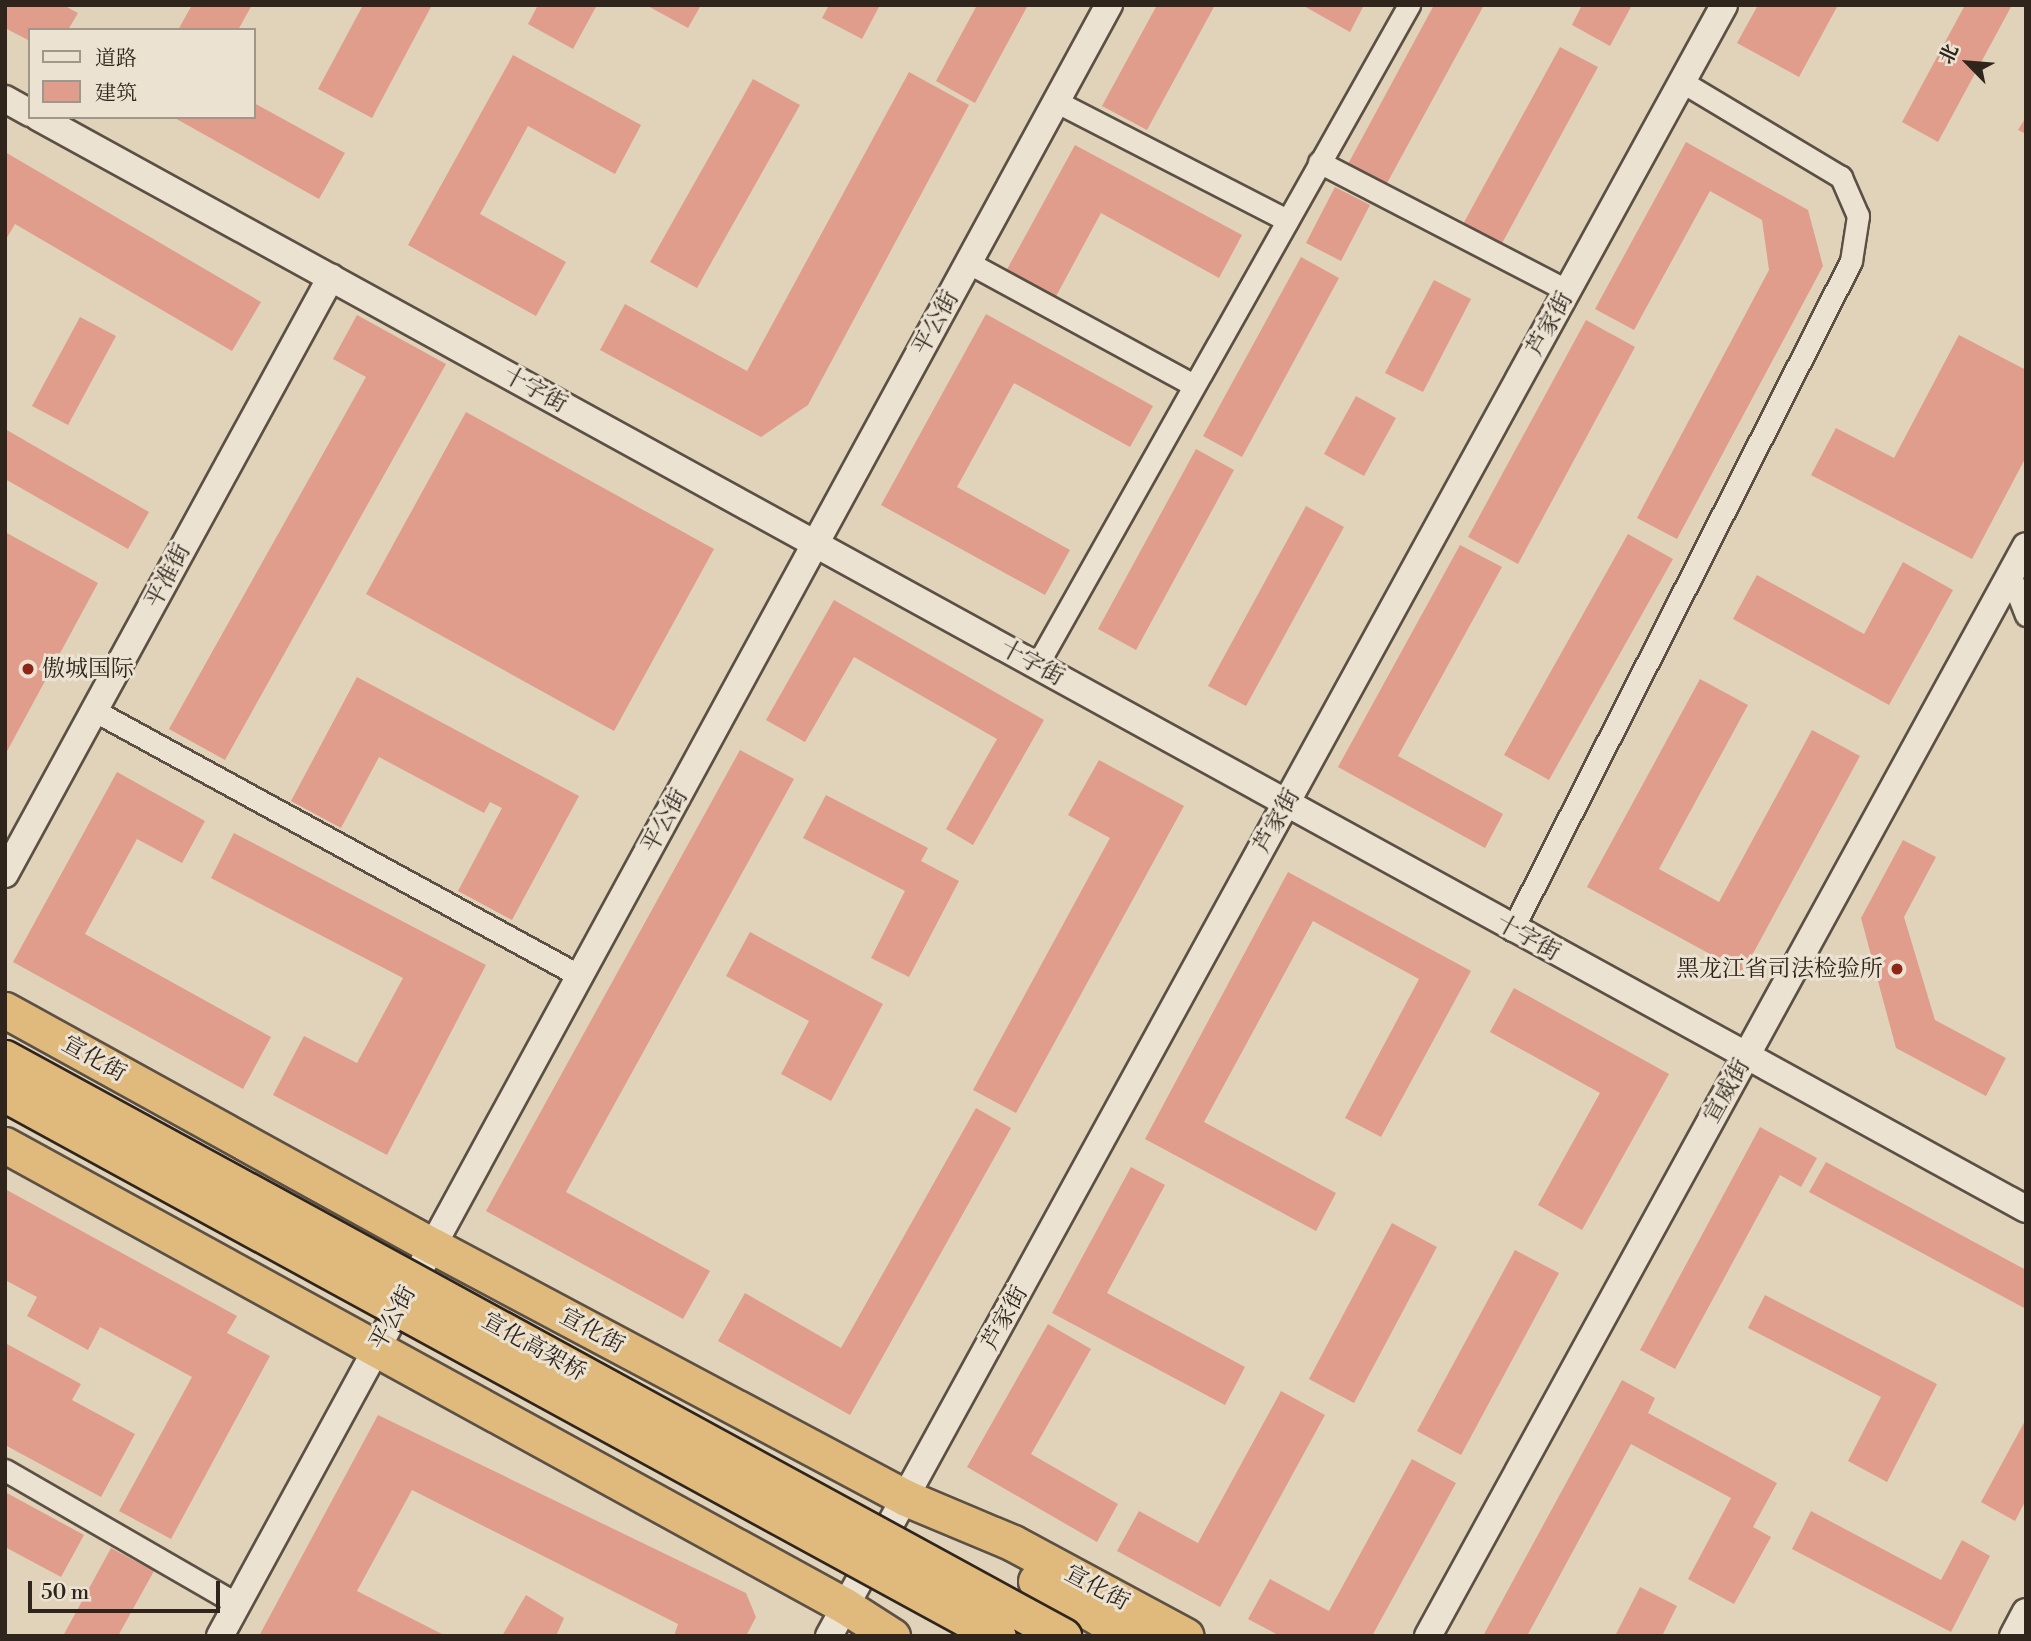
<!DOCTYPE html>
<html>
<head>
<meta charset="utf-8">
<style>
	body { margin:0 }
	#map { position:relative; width:2031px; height:1641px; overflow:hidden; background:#e0d3ba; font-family:"Libre Bodoni","Noto Serif SC",serif }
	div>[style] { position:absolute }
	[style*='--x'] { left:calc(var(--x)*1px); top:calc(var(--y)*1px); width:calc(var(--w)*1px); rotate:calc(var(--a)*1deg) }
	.building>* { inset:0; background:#e09d8b }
	.roads { filter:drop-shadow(2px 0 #5c5044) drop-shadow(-2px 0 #5c5044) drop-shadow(0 2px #5c5044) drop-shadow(0 -2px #5c5044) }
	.minor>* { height:21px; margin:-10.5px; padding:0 10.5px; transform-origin:10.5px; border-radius:10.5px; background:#ebe2d2 }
	.tertiary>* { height:26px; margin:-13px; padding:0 13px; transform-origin:13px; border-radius:13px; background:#ebe2d2 }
	.trunk>* { height:35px; margin:-17.5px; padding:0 17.5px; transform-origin:17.5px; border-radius:17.5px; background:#e0ba7d }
	.bridges { filter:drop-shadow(2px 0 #30251c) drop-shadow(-2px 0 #30251c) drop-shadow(0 2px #30251c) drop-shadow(0 -2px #30251c) }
	.trunk-bridge>* { height:35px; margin:-17.5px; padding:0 17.5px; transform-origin:17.5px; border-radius:17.5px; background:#e0ba7d }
	.dots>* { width:19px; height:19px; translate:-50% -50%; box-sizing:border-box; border:4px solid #ebe2d2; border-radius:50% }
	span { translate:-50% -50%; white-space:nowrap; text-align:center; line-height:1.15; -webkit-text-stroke:6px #ebe2d2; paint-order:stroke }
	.street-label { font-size:23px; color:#30251c }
	.poi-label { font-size:23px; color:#30251c }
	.left { translate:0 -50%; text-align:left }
	.right { translate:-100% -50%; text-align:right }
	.frame { position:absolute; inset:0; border:7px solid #30251c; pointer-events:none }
	.legend { position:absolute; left:28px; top:28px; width:228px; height:91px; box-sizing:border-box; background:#ebe2d2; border:2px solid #a09689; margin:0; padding:9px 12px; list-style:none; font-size:21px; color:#30251c }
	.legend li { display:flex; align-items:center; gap:14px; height:35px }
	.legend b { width:35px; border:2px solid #a09689 }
	.north { position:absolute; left:1933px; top:28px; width:70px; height:70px; -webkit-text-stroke:5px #ebe2d2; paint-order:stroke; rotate:295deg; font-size:19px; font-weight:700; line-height:28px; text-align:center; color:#30251c }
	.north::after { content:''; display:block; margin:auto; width:24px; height:32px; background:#30251c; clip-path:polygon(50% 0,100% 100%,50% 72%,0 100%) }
	.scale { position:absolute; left:28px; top:1581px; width:192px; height:32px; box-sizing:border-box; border:4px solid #30251c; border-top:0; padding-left:9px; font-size:21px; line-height:24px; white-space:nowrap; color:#30251c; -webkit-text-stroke:5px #ebe2d2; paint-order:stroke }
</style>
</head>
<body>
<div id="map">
	<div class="building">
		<i style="clip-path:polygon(5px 5px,63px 5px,78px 13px,68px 30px,30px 30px,30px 41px,5px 28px)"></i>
		<i style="clip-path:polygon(192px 5px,252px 5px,238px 30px,178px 30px)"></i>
		<i style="clip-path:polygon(363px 5px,432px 5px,372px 118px,318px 89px)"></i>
		<i style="clip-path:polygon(538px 5px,597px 5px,573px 49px,528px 24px)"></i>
		<i style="clip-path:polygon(646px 5px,701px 5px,688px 28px)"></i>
		<i style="clip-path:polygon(829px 5px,880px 5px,862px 39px,822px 18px)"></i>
		<i style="clip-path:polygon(977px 5px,1028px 5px,975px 103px,936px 81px)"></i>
		<i style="clip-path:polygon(1157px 5px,1215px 5px,1147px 130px,1102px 106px)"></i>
		<i style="clip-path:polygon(1302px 5px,1364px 5px,1350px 32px)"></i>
		<i style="clip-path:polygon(1434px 5px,1484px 5px,1386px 185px,1348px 164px)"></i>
		<i style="clip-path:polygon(1582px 5px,1632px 5px,1610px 46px,1572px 25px)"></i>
		<i style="clip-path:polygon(1758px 5px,1838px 5px,1799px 77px,1737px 43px)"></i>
		<i style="clip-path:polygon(1965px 5px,2012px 5px,1938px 142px,1902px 122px)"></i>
		<i style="clip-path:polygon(1560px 47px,1598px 67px,1500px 247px,1462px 226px)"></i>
		<i style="clip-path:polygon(513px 55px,641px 125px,615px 174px,528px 126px,480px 214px,566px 262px,536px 316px,408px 245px)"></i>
		<i style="clip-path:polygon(909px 72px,969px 105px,808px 405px,761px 437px,600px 350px,625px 304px,747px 371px)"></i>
		<i style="clip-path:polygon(753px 79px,800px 105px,697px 288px,650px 262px)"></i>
		<i style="clip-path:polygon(254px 103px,345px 153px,319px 199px,173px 117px,254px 117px)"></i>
		<i style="clip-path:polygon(2026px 117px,2026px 134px,2018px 130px)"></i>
		<i style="clip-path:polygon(1686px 142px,1808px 210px,1823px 266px,1677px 539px,1637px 518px,1769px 270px,1762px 220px,1710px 191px,1634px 330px,1595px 309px)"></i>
		<i style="clip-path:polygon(1075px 145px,1242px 235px,1219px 278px,1101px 213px,1054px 300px,1005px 273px)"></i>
		<i style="clip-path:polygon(5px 152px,261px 302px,232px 351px,15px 224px,5px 241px)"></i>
		<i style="clip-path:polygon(1335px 187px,1370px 205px,1341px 261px,1306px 243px)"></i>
		<i style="clip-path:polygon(1301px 257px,1339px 278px,1242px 457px,1203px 436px)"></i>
		<i style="clip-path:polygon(1434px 280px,1471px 299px,1423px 392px,1385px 373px)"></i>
		<i style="clip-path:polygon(986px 314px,1153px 406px,1130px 447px,1014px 383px,957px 487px,1070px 550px,1045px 595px,881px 505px)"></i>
		<i style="clip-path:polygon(357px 315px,446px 364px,225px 760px,169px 729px,366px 377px,333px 359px)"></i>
		<i style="clip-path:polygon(80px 317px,116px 336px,68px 425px,32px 406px)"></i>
		<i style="clip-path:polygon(1586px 320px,1635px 347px,1518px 564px,1468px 537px)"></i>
		<i style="clip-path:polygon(1959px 335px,2026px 370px,2026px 457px,1972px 559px,1811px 475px,1836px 428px,1894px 458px)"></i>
		<i style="clip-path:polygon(1356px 396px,1396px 418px,1364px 476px,1324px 454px)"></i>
		<i style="clip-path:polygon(466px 412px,714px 549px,614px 731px,366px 594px)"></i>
		<i style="clip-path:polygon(5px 429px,149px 512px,128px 549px,5px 479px)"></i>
		<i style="clip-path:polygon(1196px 449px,1234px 470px,1136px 650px,1098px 629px)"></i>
		<i style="clip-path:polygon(1306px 506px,1344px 527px,1246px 706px,1208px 686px)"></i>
		<i style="clip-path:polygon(5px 532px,98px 583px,5px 755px)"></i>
		<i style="clip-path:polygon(1628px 534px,1673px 559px,1549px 780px,1504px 755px)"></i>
		<i style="clip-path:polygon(1460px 545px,1502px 567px,1398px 756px,1503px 814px,1485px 848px,1338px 767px)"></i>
		<i style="clip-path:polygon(1903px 562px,1953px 590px,1889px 705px,1733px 619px,1757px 575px,1864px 634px)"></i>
		<i style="clip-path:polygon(834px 600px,1044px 720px,973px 845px,946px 829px,997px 739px,854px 657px,805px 742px,766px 720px)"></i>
		<i style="clip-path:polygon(357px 677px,579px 796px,512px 920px,458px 891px,502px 808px,490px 802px,484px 813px,379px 757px,341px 828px,291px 801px)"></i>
		<i style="clip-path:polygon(1700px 679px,1748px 705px,1659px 869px,1719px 902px,1812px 730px,1860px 756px,1743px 972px,1587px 887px)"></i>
		<i style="clip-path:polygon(740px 750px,794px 779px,566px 1192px,710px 1271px,683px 1319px,486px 1211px)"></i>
		<i style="clip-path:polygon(1099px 760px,1184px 806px,1016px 1113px,973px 1090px,1110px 838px,1068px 815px)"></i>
		<i style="clip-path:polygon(117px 772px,205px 821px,182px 863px,137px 839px,85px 934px,271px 1037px,243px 1089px,13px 962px)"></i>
		<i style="clip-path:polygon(826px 795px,928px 848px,921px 861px,959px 881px,909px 977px,871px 958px,905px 891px,803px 838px)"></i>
		<i style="clip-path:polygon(234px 833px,486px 965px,387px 1155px,273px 1095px,304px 1036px,357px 1063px,403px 978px,211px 878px)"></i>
		<i style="clip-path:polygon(1903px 840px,1936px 857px,1904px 917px,1935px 1020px,2006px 1058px,1986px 1096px,1896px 1048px,1861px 918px)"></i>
		<i style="clip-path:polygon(1288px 872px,1471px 971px,1381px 1137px,1345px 1118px,1419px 979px,1313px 921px,1204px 1122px,1336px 1193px,1316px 1231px,1145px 1139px)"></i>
		<i style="clip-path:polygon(750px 932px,883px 1004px,831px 1101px,781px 1074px,809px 1021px,726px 976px)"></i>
		<i style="clip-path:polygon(1514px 988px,1669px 1074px,1582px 1230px,1538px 1205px,1600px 1093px,1490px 1032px)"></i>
		<i style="clip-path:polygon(976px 1108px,1011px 1128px,850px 1415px,718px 1341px,745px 1293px,841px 1348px)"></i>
		<i style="clip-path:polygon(1760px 1127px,1817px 1158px,1801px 1187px,1780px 1175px,1675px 1369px,1640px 1350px)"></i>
		<i style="clip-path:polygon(1826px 1162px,2026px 1270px,2026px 1309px,1809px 1192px)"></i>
		<i style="clip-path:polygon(1131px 1167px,1165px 1185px,1107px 1293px,1245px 1367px,1225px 1405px,1052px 1313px)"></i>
		<i style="clip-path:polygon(5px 1189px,237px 1316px,227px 1333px,270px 1356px,171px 1539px,119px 1511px,192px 1377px,100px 1327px,88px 1350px,27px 1316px,37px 1297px,5px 1280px)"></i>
		<i style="clip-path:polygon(1392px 1223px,1437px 1247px,1354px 1403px,1309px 1379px)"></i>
		<i style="clip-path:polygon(1515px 1250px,1559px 1273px,1461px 1455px,1417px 1431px)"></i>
		<i style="clip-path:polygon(1765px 1295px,1937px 1384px,1887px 1482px,1848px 1461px,1881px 1397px,1748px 1328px)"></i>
		<i style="clip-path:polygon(1048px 1324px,1091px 1349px,1031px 1454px,1118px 1504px,1097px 1542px,967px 1467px)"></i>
		<i style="clip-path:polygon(5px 1343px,81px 1384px,72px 1400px,135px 1434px,101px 1497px,5px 1445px)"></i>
		<i style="clip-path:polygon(1622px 1380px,1655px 1398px,1648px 1413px,1777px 1483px,1753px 1527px,1771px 1537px,1734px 1604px,1688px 1579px,1731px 1498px,1631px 1444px,1527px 1636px,1483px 1636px)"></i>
		<i style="clip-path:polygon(1281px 1391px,1325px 1415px,1220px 1607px,1117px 1551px,1139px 1511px,1198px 1543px)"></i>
		<i style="clip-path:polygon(378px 1415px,746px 1593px,756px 1617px,746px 1636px,674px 1636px,678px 1624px,412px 1490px,357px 1591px,446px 1636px,259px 1636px)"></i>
		<i style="clip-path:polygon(2026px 1419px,2026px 1500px,2015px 1521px,1981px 1502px)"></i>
		<i style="clip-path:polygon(1412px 1459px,1456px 1483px,1372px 1636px,1280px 1636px,1248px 1619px,1270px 1579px,1329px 1611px)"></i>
		<i style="clip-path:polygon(5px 1492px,84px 1535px,61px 1577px,5px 1547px)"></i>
		<i style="clip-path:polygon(1811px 1511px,1941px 1580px,1962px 1540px,1990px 1556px,1951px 1632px,1792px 1549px)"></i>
		<i style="clip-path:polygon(111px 1548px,154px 1571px,118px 1636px,63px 1636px)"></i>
		<i style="clip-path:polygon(1640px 1587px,1677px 1606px,1662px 1636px,1615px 1636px)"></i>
		<i style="clip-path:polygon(526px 1595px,564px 1618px,556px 1636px,502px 1636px)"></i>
	</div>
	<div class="roads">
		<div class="minor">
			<i style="--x:1057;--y:102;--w:259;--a:27.2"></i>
			<i style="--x:1319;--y:162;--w:280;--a:27.4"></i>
			<i style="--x:969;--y:263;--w:256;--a:28.5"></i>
			<i style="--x:2010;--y:574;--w:44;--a:68.7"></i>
			<i style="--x:1037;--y:665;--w:758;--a:-60.59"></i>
			<i style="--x:95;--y:711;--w:553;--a:28.65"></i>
			<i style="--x:1512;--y:930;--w:750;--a:-63.13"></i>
			<i style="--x:1851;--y:261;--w:46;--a:-81.2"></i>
			<i style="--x:1858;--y:216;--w:43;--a:-113.6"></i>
			<i style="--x:1841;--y:177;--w:185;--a:-149.1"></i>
			<i style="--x:5;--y:1470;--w:268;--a:30"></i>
		</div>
		<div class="tertiary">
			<i style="--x:5;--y:99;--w:29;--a:29"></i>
			<i style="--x:38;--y:117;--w:2268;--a:28.78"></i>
			<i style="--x:5;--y:874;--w:680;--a:-61.36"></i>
			<i style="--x:220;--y:1636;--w:1858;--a:-61.41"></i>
			<i style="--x:829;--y:1636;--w:1860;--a:-61.24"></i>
			<i style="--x:1428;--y:1636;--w:1243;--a:-61.25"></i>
			<i style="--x:2013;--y:1636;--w:27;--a:-62"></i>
		</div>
		<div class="trunk">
			<i style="--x:5;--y:1010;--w:489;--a:28.9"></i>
			<i style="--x:433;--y:1246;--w:536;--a:28.05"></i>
			<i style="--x:906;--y:1498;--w:116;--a:22.8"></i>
			<i style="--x:1013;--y:1543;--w:196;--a:28.3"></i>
			<i style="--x:5;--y:1145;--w:958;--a:28.76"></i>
			<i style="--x:845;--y:1606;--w:56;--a:32.6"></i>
			<i style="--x:1036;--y:1581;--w:109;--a:30.3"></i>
		</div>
	</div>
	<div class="bridges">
		<div class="trunk-bridge">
			<i style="--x:5;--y:1058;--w:1206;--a:28.65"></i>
			<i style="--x:5;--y:1094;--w:1131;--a:28.63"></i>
		</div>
	</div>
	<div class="dots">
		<i style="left:28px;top:669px;background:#8f2418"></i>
		<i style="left:1897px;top:969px;background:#8f2418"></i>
	</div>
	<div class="street-label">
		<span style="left:936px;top:323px;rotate:-61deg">平公街</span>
		<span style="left:1550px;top:324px;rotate:-61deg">芦家街</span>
		<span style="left:535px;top:390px;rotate:29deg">十字街</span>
		<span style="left:168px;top:576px;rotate:-62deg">平准街</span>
		<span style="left:1032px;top:663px;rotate:29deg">十字街</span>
		<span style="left:665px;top:821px;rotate:-61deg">平公街</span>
		<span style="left:1277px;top:821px;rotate:-61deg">芦家街</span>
		<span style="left:1528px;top:938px;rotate:29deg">十字街</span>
		<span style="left:94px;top:1059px;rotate:29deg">宣化街</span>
		<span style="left:1727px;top:1091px;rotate:-61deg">宣威街</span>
		<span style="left:393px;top:1318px;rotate:-61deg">平公街</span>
		<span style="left:1005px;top:1318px;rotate:-61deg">芦家街</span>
		<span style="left:592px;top:1331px;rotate:28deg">宣化街</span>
		<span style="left:534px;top:1347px;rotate:29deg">宣化高架桥</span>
		<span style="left:1097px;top:1588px;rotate:28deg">宣化街</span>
	</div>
	<div class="poi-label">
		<span class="left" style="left:42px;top:669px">傲城国际</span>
		<span class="right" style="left:1883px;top:969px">黑龙江省司法检验所</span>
	</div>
	<div class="frame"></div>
	<ul class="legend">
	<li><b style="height:9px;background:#ebe2d2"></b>道路</li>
	<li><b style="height:19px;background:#e09d8b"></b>建筑</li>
	</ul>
	<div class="north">北</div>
	<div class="scale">50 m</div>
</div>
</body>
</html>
